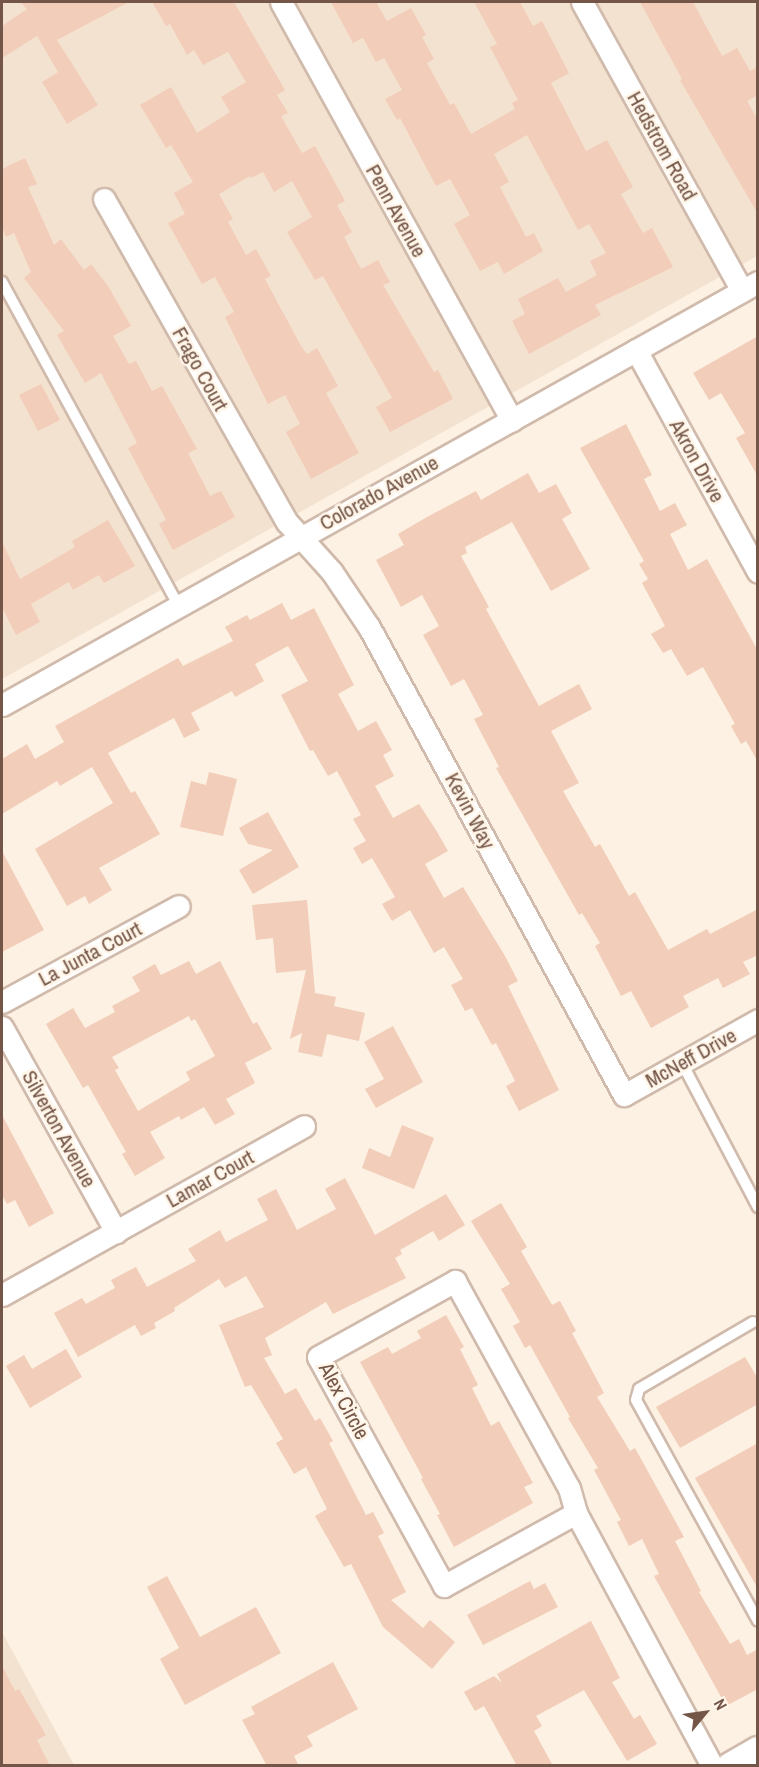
<!DOCTYPE html>
<html>
<head>
<meta charset="utf-8">
<style>
	body { margin:0 }
	#map { position:relative; width:759px; height:1767px; overflow:hidden; background:#fcf1e2; font-family:"Archivo Narrow",sans-serif }
	div>[style] { position:absolute }
	[style*='--x'] { left:calc(var(--x)*1px); top:calc(var(--y)*1px); width:calc(var(--w)*1px); rotate:calc(var(--a)*1deg) }
	.residential>* { inset:0; background:#f4e2d0 }
	.building>* { inset:0; background:#f2cdb9 }
	.roads { filter:drop-shadow(2px 0 #d0baab) drop-shadow(-2px 0 #d0baab) drop-shadow(0 2px #d0baab) drop-shadow(0 -2px #d0baab) }
	.service>* { height:10px; margin:-5px; padding:0 5px; transform-origin:5px; border-radius:5px; background:#fff }
	.minor>* { height:21px; margin:-10.5px; padding:0 10.5px; transform-origin:10.5px; border-radius:10.5px; background:#fff }
	.tertiary>* { height:26px; margin:-13px; padding:0 13px; transform-origin:13px; border-radius:13px; background:#fff }
	span { translate:-50% -50%; white-space:nowrap; text-align:center; line-height:1.15; -webkit-text-stroke:5px #fff5e8; paint-order:stroke }
	.street-label { font-size:21px; color:#745648 }
	.frame { position:absolute; inset:0; border:3px solid #745648; pointer-events:none }
	.north { position:absolute; left:675px; top:1683px; width:60px; height:60px; -webkit-text-stroke:4px #fff5e8; paint-order:stroke; rotate:61deg; font-size:16px; font-weight:700; line-height:24px; text-align:center; color:#745648 }
	.north::after { content:''; display:block; margin:auto; width:21px; height:27px; background:#745648; clip-path:polygon(50% 0,100% 100%,50% 72%,0 100%) }
</style>
</head>
<body>
<div id="map">
	<div class="residential">
		<i style="clip-path:polygon(2px 2px,757px 2px,757px 256px,2px 679px)"></i>
		<i style="clip-path:polygon(2px 1632px,74px 1765px,2px 1765px)"></i>
	</div>
	<div class="building">
		<i style="clip-path:polygon(20px 2px,129px 2px,57px 40px,98px 105px,67px 124px,42px 82px,58px 72px,37px 36px,2px 58px,2px 26px,27px 9px)"></i>
		<i style="clip-path:polygon(152px 2px,234px 2px,285px 90px,277px 95px,288px 113px,281px 116px,302px 153px,315px 146px,345px 201px,337px 205px,352px 232px,344px 237px,361px 269px,378px 260px,390px 282px,383px 285px,434px 372px,438px 370px,453px 399px,390px 432px,376px 407px,392px 398px,323px 276px,315px 280px,287px 232px,312px 217px,292px 181px,274px 192px,263px 172px,251px 178px,250px 176px,219px 194px,233px 219px,228px 222px,246px 255px,256px 249px,271px 276px,265px 279px,301px 346px,307px 354px,317px 348px,338px 386px,326px 393px,359px 453px,311px 479px,286px 432px,300px 424px,285px 395px,268px 404px,225px 317px,234px 312px,215px 277px,202px 284px,168px 223px,185px 214px,174px 193px,193px 182px,171px 145px,166px 148px,140px 105px,171px 87px,197px 133px,230px 112px,221px 97px,246px 82px,228px 52px,203px 65px,194px 50px,187px 55px,170px 24px,166px 26px)"></i>
		<i style="clip-path:polygon(331px 2px,376px 2px,387px 21px,411px 8px,426px 35px,422px 37px,434px 59px,427px 63px,450px 105px,454px 103px,471px 134px,515px 109px,512px 103px,518px 100px,490px 47px,497px 44px,474px 2px,520px 2px,533px 26px,542px 21px,569px 73px,551px 83px,586px 151px,607px 140px,633px 187px,621px 194px,643px 233px,652px 228px,673px 267px,595px 305px,601px 315px,529px 354px,512px 321px,525px 314px,518px 299px,558px 278px,566px 292px,597px 275px,590px 261px,606px 253px,589px 224px,578px 230px,527px 135px,494px 154px,509px 182px,500px 187px,526px 237px,534px 233px,543px 251px,504px 274px,498px 262px,480px 271px,454px 224px,470px 215px,450px 179px,436px 186px,400px 118px,397px 120px,385px 99px,402px 90px,384px 58px,376px 62px,363px 38px,353px 43px)"></i>
		<i style="clip-path:polygon(640px 2px,693px 2px,722px 56px,737px 48px,750px 71px,758px 67px,758px 95px,747px 101px,758px 120px,758px 214px,680px 80px,682px 79px)"></i>
		<i style="clip-path:polygon(25px 158px,37px 184px,28px 187px,54px 245px,61px 239px,84px 270px,91px 264px,108px 286px,131px 326px,113px 336px,129px 364px,136px 361px,152px 391px,162px 386px,197px 449px,188px 453px,210px 496px,221px 491px,235px 517px,173px 550px,159px 524px,166px 520px,128px 448px,137px 443px,101px 373px,85px 383px,57px 335px,64px 331px,24px 278px,31px 272px,14px 233px,6px 237px,2px 226px,2px 169px)"></i>
		<i style="clip-path:polygon(758px 336px,758px 477px,736px 438px,745px 433px,721px 393px,709px 400px,693px 373px)"></i>
		<i style="clip-path:polygon(41px 384px,60px 420px,38px 431px,19px 395px)"></i>
		<i style="clip-path:polygon(626px 424px,652px 475px,644px 479px,660px 511px,675px 503px,687px 525px,670px 534px,688px 570px,707px 559px,758px 651px,758px 762px,746px 741px,741px 744px,731px 726px,735px 724px,703px 667px,687px 676px,671px 649px,663px 653px,651px 634px,665px 626px,642px 583px,648px 579px,639px 564px,644px 561px,580px 448px)"></i>
		<i style="clip-path:polygon(528px 473px,539px 493px,556px 484px,572px 513px,562px 519px,590px 569px,551px 591px,512px 522px,465px 547px,467px 553px,461px 556px,489px 607px,486px 609px,539px 706px,579px 684px,592px 709px,551px 731px,579px 783px,563px 791px,595px 847px,600px 844px,629px 896px,635px 892px,668px 950px,707px 929px,710px 934px,758px 909px,758px 955px,743px 962px,750px 974px,723px 988px,718px 978px,683px 996px,689px 1007px,651px 1028px,631px 991px,621px 996px,595px 946px,600px 943px,582px 913px,579px 915px,496px 768px,499px 767px,474px 719px,483px 715px,464px 679px,451px 686px,423px 635px,439px 626px,422px 595px,401px 607px,376px 560px,404px 545px,398px 534px,427px 517px,476px 491px,481px 500px)"></i>
		<i style="clip-path:polygon(108px 520px,135px 566px,104px 583px,99px 575px,73px 590px,69px 582px,31px 604px,40px 622px,16px 635px,2px 607px,2px 542px,20px 579px,75px 547px,72px 541px)"></i>
		<i style="clip-path:polygon(282px 603px,291px 620px,314px 608px,354px 685px,338px 694px,358px 731px,376px 721px,392px 750px,383px 755px,394px 776px,375px 786px,393px 818px,419px 804px,436px 830px,448px 851px,425px 864px,444px 898px,463px 887px,505px 956px,518px 981px,508px 986px,559px 1090px,519px 1111px,506px 1086px,515px 1081px,496px 1043px,492px 1045px,472px 1008px,465px 1011px,451px 985px,463px 979px,444px 947px,434px 953px,410px 910px,392px 921px,382px 904px,395px 897px,372px 858px,362px 864px,353px 848px,366px 841px,353px 819px,361px 815px,337px 771px,328px 776px,313px 750px,310px 751px,281px 695px,308px 681px,288px 646px,255px 664px,264px 681px,235px 697px,232px 691px,191px 713px,200px 730px,184px 738px,174px 718px,108px 753px,131px 793px,135px 791px,160px 834px,99px 868px,112px 890px,89px 904px,85px 896px,67px 906px,35px 849px,113px 803px,92px 767px,60px 786px,57px 781px,2px 814px,2px 759px,27px 744px,35px 759px,64px 742px,55px 726px,178px 658px,183px 666px,233px 641px,225px 627px,247px 615px,250px 620px)"></i>
		<i style="clip-path:polygon(209px 772px,237px 779px,223px 836px,180px 827px,191px 781px,206px 785px)"></i>
		<i style="clip-path:polygon(268px 812px,299px 867px,253px 894px,239px 870px,273px 850px,248px 844px,239px 828px)"></i>
		<i style="clip-path:polygon(2px 851px,44px 930px,2px 952px)"></i>
		<i style="clip-path:polygon(307px 900px,315px 993px,336px 997px,334px 1006px,365px 1013px,359px 1041px,327px 1034px,322px 1057px,298px 1052px,302px 1033px,290px 1039px,306px 970px,276px 973px,273px 938px,256px 940px,252px 905px)"></i>
		<i style="clip-path:polygon(evenodd,189px 961px,196px 974px,220px 961px,253px 1024px,257px 1022px,272px 1049px,245px 1063px,255px 1083px,226px 1099px,235px 1114px,215px 1125px,204px 1107px,181px 1120px,179px 1116px,150px 1132px,165px 1158px,135px 1176px,122px 1154px,126px 1152px,88px 1085px,83px 1088px,46px 1024px,73px 1008px,85px 1028px,115px 1012px,112px 1006px,140px 991px,132px 977px,155px 964px,161px 975px,189px 961px,189px 1016px,191px 1021px,195px 1019px,215px 1056px,186px 1072px,190px 1080px,138px 1111px,115px 1070px,119px 1068px,112px 1057px,189px 1016px)"></i>
		<i style="clip-path:polygon(393px 1026px,423px 1082px,376px 1108px,365px 1089px,384px 1079px,364px 1042px)"></i>
		<i style="clip-path:polygon(2px 1115px,54px 1213px,29px 1227px,15px 1200px,7px 1204px,2px 1195px)"></i>
		<i style="clip-path:polygon(402px 1125px,434px 1138px,414px 1189px,362px 1168px,369px 1148px,390px 1157px)"></i>
		<i style="clip-path:polygon(345px 1178px,375px 1235px,446px 1194px,465px 1225px,439px 1241px,433px 1231px,400px 1250px,402px 1254px,395px 1258px,406px 1278px,333px 1314px,326px 1302px,265px 1338px,272px 1355px,264px 1358px,285px 1394px,296px 1388px,315px 1421px,320px 1418px,333px 1441px,329px 1443px,366px 1515px,373px 1512px,384px 1533px,378px 1536px,406px 1592px,391px 1600px,423px 1628px,430px 1620px,455px 1642px,432px 1669px,383px 1627px,351px 1564px,344px 1567px,315px 1516px,327px 1509px,306px 1467px,294px 1474px,276px 1443px,283px 1439px,251px 1385px,245px 1387px,219px 1325px,264px 1307px,246px 1276px,225px 1288px,219px 1279px,174px 1308px,175px 1311px,154px 1323px,156px 1328px,141px 1336px,135px 1325px,78px 1357px,54px 1313px,82px 1298px,86px 1304px,115px 1288px,111px 1280px,136px 1267px,147px 1287px,196px 1261px,188px 1249px,220px 1230px,226px 1242px,268px 1220px,257px 1199px,276px 1189px,297px 1230px,336px 1209px,325px 1189px)"></i>
		<i style="clip-path:polygon(501px 1203px,527px 1247px,521px 1251px,552px 1305px,560px 1301px,576px 1331px,572px 1333px,604px 1393px,597px 1397px,630px 1451px,635px 1448px,684px 1537px,675px 1541px,701px 1591px,699px 1592px,730px 1644px,739px 1639px,747px 1655px,758px 1649px,758px 1689px,726px 1706px,654px 1576px,659px 1574px,642px 1539px,629px 1546px,617px 1522px,621px 1520px,594px 1470px,598px 1468px,568px 1418px,570px 1417px,530px 1345px,525px 1348px,513px 1326px,520px 1322px,501px 1289px,510px 1284px,471px 1221px)"></i>
		<i style="clip-path:polygon(446px 1315px,464px 1347px,460px 1349px,478px 1385px,472px 1388px,491px 1426px,499px 1421px,533px 1483px,524px 1487px,533px 1503px,454px 1547px,437px 1515px,440px 1514px,421px 1479px,423px 1478px,360px 1362px,388px 1347px,392px 1354px,421px 1338px,417px 1331px)"></i>
		<i style="clip-path:polygon(66px 1349px,82px 1377px,30px 1408px,6px 1366px,24px 1355px,32px 1369px)"></i>
		<i style="clip-path:polygon(745px 1357px,758px 1379px,758px 1404px,680px 1448px,656px 1407px)"></i>
		<i style="clip-path:polygon(758px 1443px,758px 1589px,695px 1478px)"></i>
		<i style="clip-path:polygon(167px 1576px,200px 1637px,256px 1607px,281px 1653px,185px 1705px,160px 1659px,179px 1648px,147px 1587px)"></i>
		<i style="clip-path:polygon(530px 1581px,534px 1589px,545px 1583px,558px 1607px,483px 1645px,467px 1615px)"></i>
		<i style="clip-path:polygon(591px 1621px,620px 1678px,612px 1682px,634px 1719px,640px 1715px,657px 1744px,627px 1761px,584px 1690px,536px 1716px,542px 1726px,534px 1731px,553px 1766px,517px 1766px,484px 1706px,475px 1711px,464px 1692px,494px 1676px,502px 1683px,497px 1674px)"></i>
		<i style="clip-path:polygon(333px 1662px,358px 1709px,307px 1736px,313px 1746px,294px 1756px,299px 1766px,267px 1766px,242px 1720px,255px 1714px,251px 1707px)"></i>
		<i style="clip-path:polygon(2px 1666px,15px 1691px,19px 1689px,46px 1735px,37px 1740px,50px 1766px,2px 1766px)"></i>
	</div>
	<div class="roads">
		<div class="service">
			<i style="--x:2;--y:282;--w:369;--a:61.4"></i>
			<i style="--x:682;--y:1063;--w:163;--a:62.2"></i>
			<i style="--x:753;--y:1322;--w:132;--a:149.6"></i>
			<i style="--x:639;--y:1389;--w:11;--a:105"></i>
			<i style="--x:636;--y:1400;--w:252;--a:61.1"></i>
		</div>
		<div class="minor">
			<i style="--x:281;--y:2;--w:478;--a:61.1"></i>
			<i style="--x:582;--y:2;--w:330;--a:61"></i>
			<i style="--x:104;--y:199;--w:371;--a:60.5"></i>
			<i style="--x:287;--y:522;--w:67;--a:48"></i>
			<i style="--x:332;--y:572;--w:66;--a:56.1"></i>
			<i style="--x:369;--y:627;--w:533;--a:61.42"></i>
			<i style="--x:624;--y:1095;--w:154;--a:-29.2"></i>
			<i style="--x:636;--y:350;--w:253;--a:61.2"></i>
			<i style="--x:2;--y:705;--w:866;--a:-29.23"></i>
			<i style="--x:2;--y:1002;--w:201;--a:-28.5"></i>
			<i style="--x:2;--y:1027;--w:235;--a:60.9"></i>
			<i style="--x:2;--y:1295;--w:346;--a:-29.2"></i>
			<i style="--x:576;--y:1513;--w:151;--a:151.1"></i>
			<i style="--x:444;--y:1586;--w:261;--a:-118.8"></i>
			<i style="--x:318;--y:1357;--w:157;--a:-29"></i>
			<i style="--x:455;--y:1281;--w:236;--a:61.2"></i>
			<i style="--x:569;--y:1488;--w:26;--a:74"></i>
			<i style="--x:576;--y:1513;--w:287;--a:61.7"></i>
		</div>
		<div class="tertiary">
			<i style="--x:730;--y:1766;--w:32;--a:-30"></i>
		</div>
	</div>
	<div class="street-label">
		<span style="left:662px;top:146px;rotate:61deg">Hedstrom Road</span>
		<span style="left:396px;top:211px;rotate:61deg">Penn Avenue</span>
		<span style="left:200px;top:369px;rotate:61deg">Frago Court</span>
		<span style="left:697px;top:461px;rotate:61deg">Akron Drive</span>
		<span style="left:379px;top:493px;rotate:-29deg">Colorado Avenue</span>
		<span style="left:470px;top:811px;rotate:62deg">Kevin Way</span>
		<span style="left:90px;top:954px;rotate:-28deg">La Junta Court</span>
		<span style="left:691px;top:1058px;rotate:-29deg">McNeff Drive</span>
		<span style="left:59px;top:1129px;rotate:61deg">Silverton Avenue</span>
		<span style="left:210px;top:1179px;rotate:-29deg">Lamar Court</span>
		<span style="left:344px;top:1401px;rotate:62deg">Alex Circle</span>
	</div>
	<div class="frame"></div>
	<div class="north">N</div>
</div>
</body>
</html>
